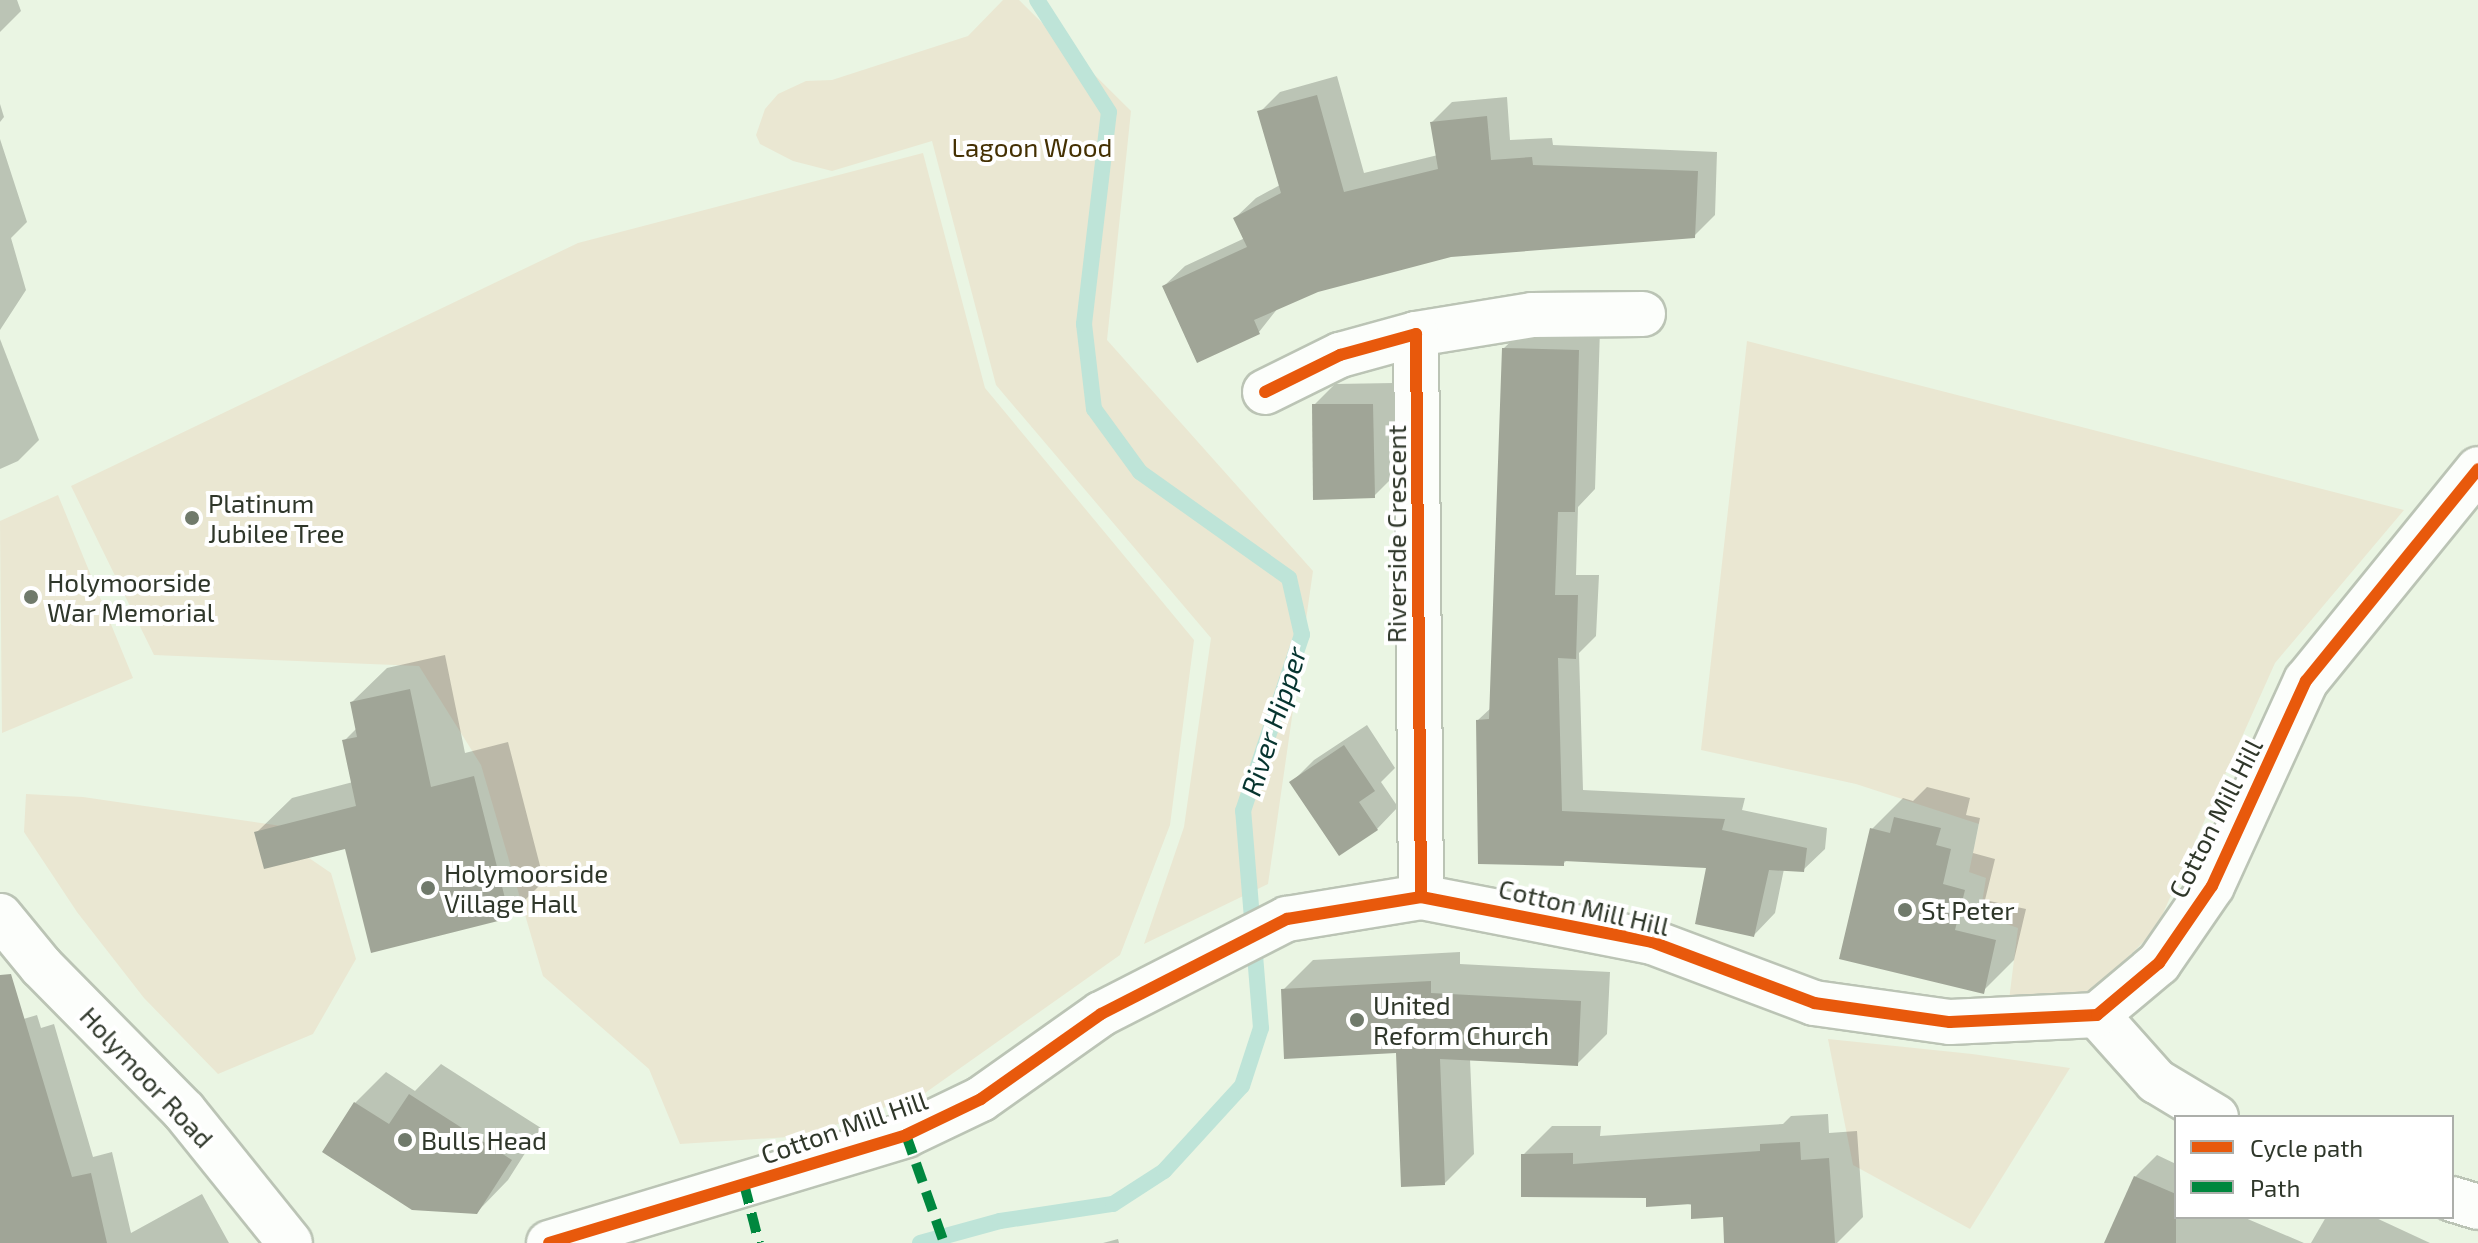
<!DOCTYPE html>
<html>
<head>
<meta charset="utf-8">
<style>
	body { margin:0 }
	#map { position:relative; width:2478px; height:1243px; overflow:hidden; background:#eaf5e3; font-family:"Exo 2",sans-serif }
	div>[style] { position:absolute }
	[style*='--x'] { left:calc(var(--x)*1px); top:calc(var(--y)*1px); width:calc(var(--w)*1px); rotate:calc(var(--a)*1deg) }
	.green>* { inset:0; background:#eae7d2 }
	.shadow>* { inset:0; background:#0003 }
	.stream>* { height:16px; margin:-8px; padding:0 8px; transform-origin:8px; border-radius:8px; background:#bee4d8 }
	.building>* { inset:0; background:#a0a597 }
	.roads { filter:drop-shadow(2px 0 #bbc4b5) drop-shadow(-2px 0 #bbc4b5) drop-shadow(0 2px #bbc4b5) drop-shadow(0 -2px #bbc4b5) }
	.minor>* { height:44px; margin:-22px; padding:0 22px; transform-origin:22px; border-radius:22px; background:#fcfefb }
	.tertiary>* { height:44px; margin:-22px; padding:0 22px; transform-origin:22px; border-radius:22px; background:#fcfefb }
	.quiet>* { height:10px; margin-top:-5px; transform-origin:0; background:repeating-linear-gradient(90deg,#00873e 0 20px,transparent 0 30px) }
	.cycleway>* { height:12px; margin:-6px; padding:0 6px; transform-origin:6px; border-radius:6px; background:#e8590c }
	.dots>* { width:22px; height:22px; translate:-50% -50%; box-sizing:border-box; border:4px solid #fff; border-radius:50% }
	span { translate:-50% -50%; white-space:nowrap; text-align:center; line-height:1.15; -webkit-text-stroke:8px #fff; paint-order:stroke }
	.park-label { font-size:26px; color:#443002 }
	.poi-label { font-size:26px; color:#2f372a }
	.left { translate:0 -50%; text-align:left }
	.street-label { font-size:26px; color:#2f372a }
	.water-label { font-size:28px; color:#06342f; font-style:italic }
	.legend { position:absolute; left:2174px; top:1115px; width:280px; height:104px; box-sizing:border-box; background:#fff; border:2px solid #acafaa; margin:0; padding:10px 14px; list-style:none; font-size:24px; color:#2f372a }
	.legend li { display:flex; align-items:center; gap:16px; height:40px }
	.legend b { width:40px; border:2px solid #acafaa }
</style>
</head>
<body>
<div id="map">
	<div class="green">
		<i style="clip-path:polygon(1003px 0,1019px 0,1131px 111px,1107px 340px,1313px 571px,1268px 884px,1144px 944px,1184px 827px,1211px 638px,996px 385px,932px 141px,832px 171px,793px 161px,760px 144px,756px 135px,765px 109px,778px 94px,806px 81px,832px 80px,968px 36px)"></i>
		<i style="clip-path:polygon(923px 153px,985px 388px,1194px 640px,1170px 825px,1120px 955px,925px 1093px,804px 1136px,680px 1144px,649px 1069px,543px 976px,481px 765px,419px 666px,154px 655px,71px 486px,578px 243px)"></i>
		<i style="clip-path:polygon(1747px 341px,2404px 510px,2275px 663px,2156px 929px,2091px 995px,2009px 1000px,2018px 928px,1980px 915px,1986px 878px,1969px 872px,1979px 824px,1856px 784px,1701px 750px)"></i>
		<i style="clip-path:polygon(58px 495px,133px 678px,2px 733px,0 521px)"></i>
		<i style="clip-path:polygon(26px 794px,83px 797px,302px 829px,309px 858px,331px 873px,356px 959px,313px 1034px,218px 1074px,144px 998px,77px 912px,24px 832px)"></i>
		<i style="clip-path:polygon(1828px 1039px,1972px 1054px,2070px 1068px,1970px 1229px,1853px 1165px)"></i>
	</div>
	<div class="shadow">
		<i style="clip-path:polygon(0 0,17px 0,21px 11px,0 32px)"></i>
		<i style="clip-path:polygon(1337px 76px,1364px 173px,1438px 155px,1432px 122px,1452px 102px,1507px 97px,1510px 140px,1552px 138px,1553px 145px,1717px 152px,1715px 215px,1694px 236px,1450px 255px,1317px 290px,1278px 308px,1259px 332px,1164px 286px,1185px 266px,1245px 238px,1235px 218px,1256px 198px,1280px 185px,1260px 112px,1280px 92px)"></i>
		<i style="clip-path:polygon(0 104px,4px 117px,0 122px)"></i>
		<i style="clip-path:polygon(0 139px,27px 222px,11px 238px,26px 290px,0 330px)"></i>
		<i style="clip-path:polygon(1525px 328px,1600px 329px,1595px 489px,1578px 507px,1576px 575px,1599px 575px,1596px 636px,1579px 653px,1583px 790px,1745px 798px,1742px 810px,1827px 828px,1825px 849px,1803px 870px,1784px 869px,1775px 913px,1754px 935px,1709px 866px,1568px 859px,1563px 864px,1478px 720px,1492px 707px,1503px 349px)"></i>
		<i style="clip-path:polygon(0 339px,39px 440px,18px 461px,0 469px)"></i>
		<i style="clip-path:polygon(1394px 383px,1396px 474px,1374px 496px,1314px 405px,1335px 384px)"></i>
		<i style="clip-path:polygon(445px 655px,465px 753px,508px 742px,544px 881px,509px 916px,346px 847px,257px 832px,292px 798px,353px 782px,344px 741px,357px 728px,352px 702px,387px 668px)"></i>
		<i style="clip-path:polygon(1367px 725px,1395px 768px,1381px 782px,1398px 807px,1377px 829px,1292px 782px,1314px 760px)"></i>
		<i style="clip-path:polygon(1927px 787px,1970px 798px,1966px 815px,1980px 818px,1973px 853px,1995px 859px,1985px 900px,2026px 909px,2014px 960px,1983px 991px,1872px 829px,1903px 798px,1913px 801px)"></i>
		<i style="clip-path:polygon(1460px 952px,1460px 964px,1610px 972px,1607px 1034px,1577px 1064px,1470px 1059px,1474px 1154px,1444px 1184px,1398px 1050px,1283px 990px,1313px 960px)"></i>
		<i style="clip-path:polygon(37px 1015px,41px 1028px,54px 1024px,93px 1157px,112px 1152px,131px 1233px,202px 1194px,229px 1243px,1px 1243px,0 1026px)"></i>
		<i style="clip-path:polygon(441px 1064px,541px 1128px,508px 1180px,477px 1212px,355px 1103px,386px 1072px,415px 1091px)"></i>
		<i style="clip-path:polygon(1828px 1114px,1829px 1133px,1857px 1131px,1863px 1217px,1837px 1243px,1727px 1243px,1725px 1215px,1523px 1155px,1552px 1126px,1601px 1126px,1600px 1136px,1783px 1124px,1791px 1116px)"></i>
		<i style="clip-path:polygon(2157px 1155px,2176px 1164px,2176px 1217px,2243px 1217px,2304px 1243px,2106px 1243px,2135px 1177px)"></i>
		<i style="clip-path:polygon(2326px 1217px,2374px 1217px,2430px 1243px,2311px 1243px)"></i>
		<i style="clip-path:polygon(1118px 1239px,1119px 1243px,1103px 1243px)"></i>
	</div>
	<div class="stream">
		<i style="--x:920;--y:1243;--w:83;--a:-15.4"></i>
		<i style="--x:1000;--y:1221;--w:114;--a:-8.6"></i>
		<i style="--x:1113;--y:1204;--w:61;--a:-32.9"></i>
		<i style="--x:1164;--y:1171;--w:115;--a:-47.5"></i>
		<i style="--x:1242;--y:1086;--w:61;--a:-71.9"></i>
		<i style="--x:1261;--y:1028;--w:218;--a:-94.7"></i>
		<i style="--x:1243;--y:811;--w:186;--a:-71.5"></i>
		<i style="--x:1302;--y:635;--w:58;--a:-102.8"></i>
		<i style="--x:1289;--y:578;--w:183;--a:-144.6"></i>
		<i style="--x:1140;--y:472;--w:78;--a:-126.1"></i>
		<i style="--x:1094;--y:409;--w:86;--a:-96.7"></i>
		<i style="--x:1084;--y:324;--w:213;--a:-83.3"></i>
		<i style="--x:1109;--y:112;--w:133;--a:-122.7"></i>
	</div>
	<div class="building">
		<i style="clip-path:polygon(1317px 95px,1344px 192px,1438px 169px,1430px 122px,1487px 116px,1491px 160px,1532px 157px,1533px 165px,1698px 171px,1695px 238px,1451px 257px,1318px 292px,1254px 320px,1260px 334px,1197px 363px,1162px 286px,1247px 247px,1233px 218px,1281px 193px,1257px 111px)"></i>
		<i style="clip-path:polygon(1502px 348px,1579px 350px,1575px 512px,1558px 512px,1555px 595px,1578px 595px,1576px 659px,1558px 658px,1562px 811px,1725px 819px,1722px 830px,1807px 848px,1804px 872px,1769px 870px,1754px 937px,1695px 924px,1706px 868px,1564px 861px,1564px 866px,1478px 864px,1476px 720px,1489px 719px)"></i>
		<i style="clip-path:polygon(1312px 404px,1373px 404px,1375px 498px,1313px 500px)"></i>
		<i style="clip-path:polygon(410px 689px,431px 787px,474px 776px,510px 918px,371px 953px,345px 849px,264px 869px,254px 832px,356px 806px,342px 740px,357px 737px,350px 702px)"></i>
		<i style="clip-path:polygon(1344px 745px,1375px 791px,1359px 802px,1378px 830px,1339px 856px,1289px 782px)"></i>
		<i style="clip-path:polygon(1894px 817px,1941px 828px,1936px 845px,1951px 849px,1943px 884px,1965px 890px,1955px 930px,1996px 940px,1984px 994px,1839px 959px,1870px 828px,1890px 833px)"></i>
		<i style="clip-path:polygon(11px 974px,72px 1177px,91px 1173px,107px 1243px,0 1243px,0 975px)"></i>
		<i style="clip-path:polygon(1431px 981px,1431px 993px,1581px 1001px,1578px 1066px,1440px 1059px,1445px 1185px,1401px 1187px,1396px 1053px,1284px 1059px,1281px 989px)"></i>
		<i style="clip-path:polygon(409px 1094px,512px 1160px,477px 1214px,412px 1210px,322px 1152px,354px 1102px,389px 1124px)"></i>
		<i style="clip-path:polygon(1800px 1142px,1801px 1160px,1829px 1158px,1835px 1243px,1724px 1243px,1723px 1217px,1691px 1219px,1691px 1204px,1646px 1207px,1646px 1198px,1521px 1197px,1521px 1154px,1573px 1153px,1573px 1164px,1760px 1151px,1760px 1144px)"></i>
		<i style="clip-path:polygon(2134px 1176px,2176px 1194px,2176px 1243px,2104px 1243px)"></i>
	</div>
	<div class="roads">
		<div class="minor">
			<i style="--x:1416;--y:334;--w:118;--a:-9.3"></i>
			<i style="--x:1532;--y:315;--w:111;--a:-0.5"></i>
			<i style="--x:1265;--y:392;--w:84;--a:-26.3"></i>
			<i style="--x:1340;--y:355;--w:79;--a:-15.4"></i>
			<i style="--x:1416;--y:334;--w:563;--a:89.49"></i>
			<i style="--x:2097;--y:1015;--w:89;--a:48.2"></i>
			<i style="--x:2156;--y:1081;--w:70;--a:31"></i>
			<i style="--x:2452;--y:1199;--w:27;--a:17"></i>
		</div>
		<div class="tertiary">
			<i style="--x:0;--y:916;--w:65;--a:50.6"></i>
			<i style="--x:41;--y:966;--w:204;--a:45.4"></i>
			<i style="--x:184;--y:1111;--w:169;--a:51.2"></i>
			<i style="--x:549;--y:1243;--w:373;--a:-16.8"></i>
			<i style="--x:906;--y:1135;--w:83;--a:-25.6"></i>
			<i style="--x:981;--y:1099;--w:147;--a:-35.3"></i>
			<i style="--x:1101;--y:1014;--w:209;--a:-27.1"></i>
			<i style="--x:1287;--y:919;--w:136;--a:-9.3"></i>
			<i style="--x:1421;--y:897;--w:235;--a:11"></i>
			<i style="--x:1652;--y:942;--w:173;--a:20.6"></i>
			<i style="--x:1814;--y:1003;--w:137;--a:8"></i>
			<i style="--x:1950;--y:1022;--w:147;--a:-2.7"></i>
			<i style="--x:2097;--y:1015;--w:81;--a:-40"></i>
			<i style="--x:2159;--y:963;--w:93;--a:-55.5"></i>
			<i style="--x:2212;--y:886;--w:226;--a:-65.4"></i>
			<i style="--x:2306;--y:681;--w:273;--a:-50.9"></i>
		</div>
	</div>
	<div class="quiet">
		<i style="--x:906;--y:1135;--w:114;--a:70.6"></i>
		<i style="--x:744;--y:1184;--w:61;--a:75.7"></i>
	</div>
	<div class="cycleway">
		<i style="--x:1265;--y:392;--w:84;--a:-26.3"></i>
		<i style="--x:1340;--y:355;--w:79;--a:-15.4"></i>
		<i style="--x:1416;--y:334;--w:563;--a:89.49"></i>
		<i style="--x:549;--y:1243;--w:373;--a:-16.8"></i>
		<i style="--x:906;--y:1135;--w:83;--a:-25.6"></i>
		<i style="--x:981;--y:1099;--w:147;--a:-35.3"></i>
		<i style="--x:1101;--y:1014;--w:209;--a:-27.1"></i>
		<i style="--x:1287;--y:919;--w:136;--a:-9.3"></i>
		<i style="--x:1421;--y:897;--w:235;--a:11"></i>
		<i style="--x:1652;--y:942;--w:173;--a:20.6"></i>
		<i style="--x:1814;--y:1003;--w:137;--a:8"></i>
		<i style="--x:1950;--y:1022;--w:147;--a:-2.7"></i>
		<i style="--x:2097;--y:1015;--w:81;--a:-40"></i>
		<i style="--x:2159;--y:963;--w:93;--a:-55.5"></i>
		<i style="--x:2212;--y:886;--w:226;--a:-65.4"></i>
		<i style="--x:2306;--y:681;--w:273;--a:-50.9"></i>
	</div>
	<div class="dots">
		<i style="left:192px;top:518px;background:#707a6b"></i>
		<i style="left:31px;top:597px;background:#707a6b"></i>
		<i style="left:428px;top:888px;background:#707a6b"></i>
		<i style="left:1905px;top:910px;background:#707a6b"></i>
		<i style="left:1357px;top:1020px;background:#707a6b"></i>
		<i style="left:405px;top:1140px;background:#707a6b"></i>
	</div>
	<div class="park-label">
		<span style="left:1032px;top:147px">Lagoon Wood</span>
	</div>
	<div class="poi-label">
		<span class="left" style="left:208px;top:518px">Platinum<br>Jubilee Tree</span>
		<span class="left" style="left:47px;top:597px">Holymoorside<br>War Memorial</span>
		<span class="left" style="left:444px;top:888px">Holymoorside<br>Village Hall</span>
		<span class="left" style="left:1921px;top:910px">St Peter</span>
		<span class="left" style="left:1373px;top:1020px">United<br>Reform Church</span>
		<span class="left" style="left:421px;top:1140px">Bulls Head</span>
	</div>
	<div class="street-label">
		<span style="left:1396px;top:534px;rotate:-90deg">Riverside Crescent</span>
		<span style="left:2215px;top:818px;rotate:-63deg">Cotton Mill Hill</span>
		<span style="left:1584px;top:907px;rotate:13deg">Cotton Mill Hill</span>
		<span style="left:147px;top:1077px;rotate:47deg">Holymoor Road</span>
		<span style="left:844px;top:1127px;rotate:-19deg">Cotton Mill Hill</span>
	</div>
	<div class="water-label">
		<span style="left:1273px;top:721px;rotate:-72deg">River Hipper</span>
	</div>
	<ul class="legend">
	<li><b style="height:10px;background:#e8590c"></b>Cycle path</li>
	<li><b style="height:10px;background:#00873e"></b>Path</li>
	</ul>
</div>
</body>
</html>
